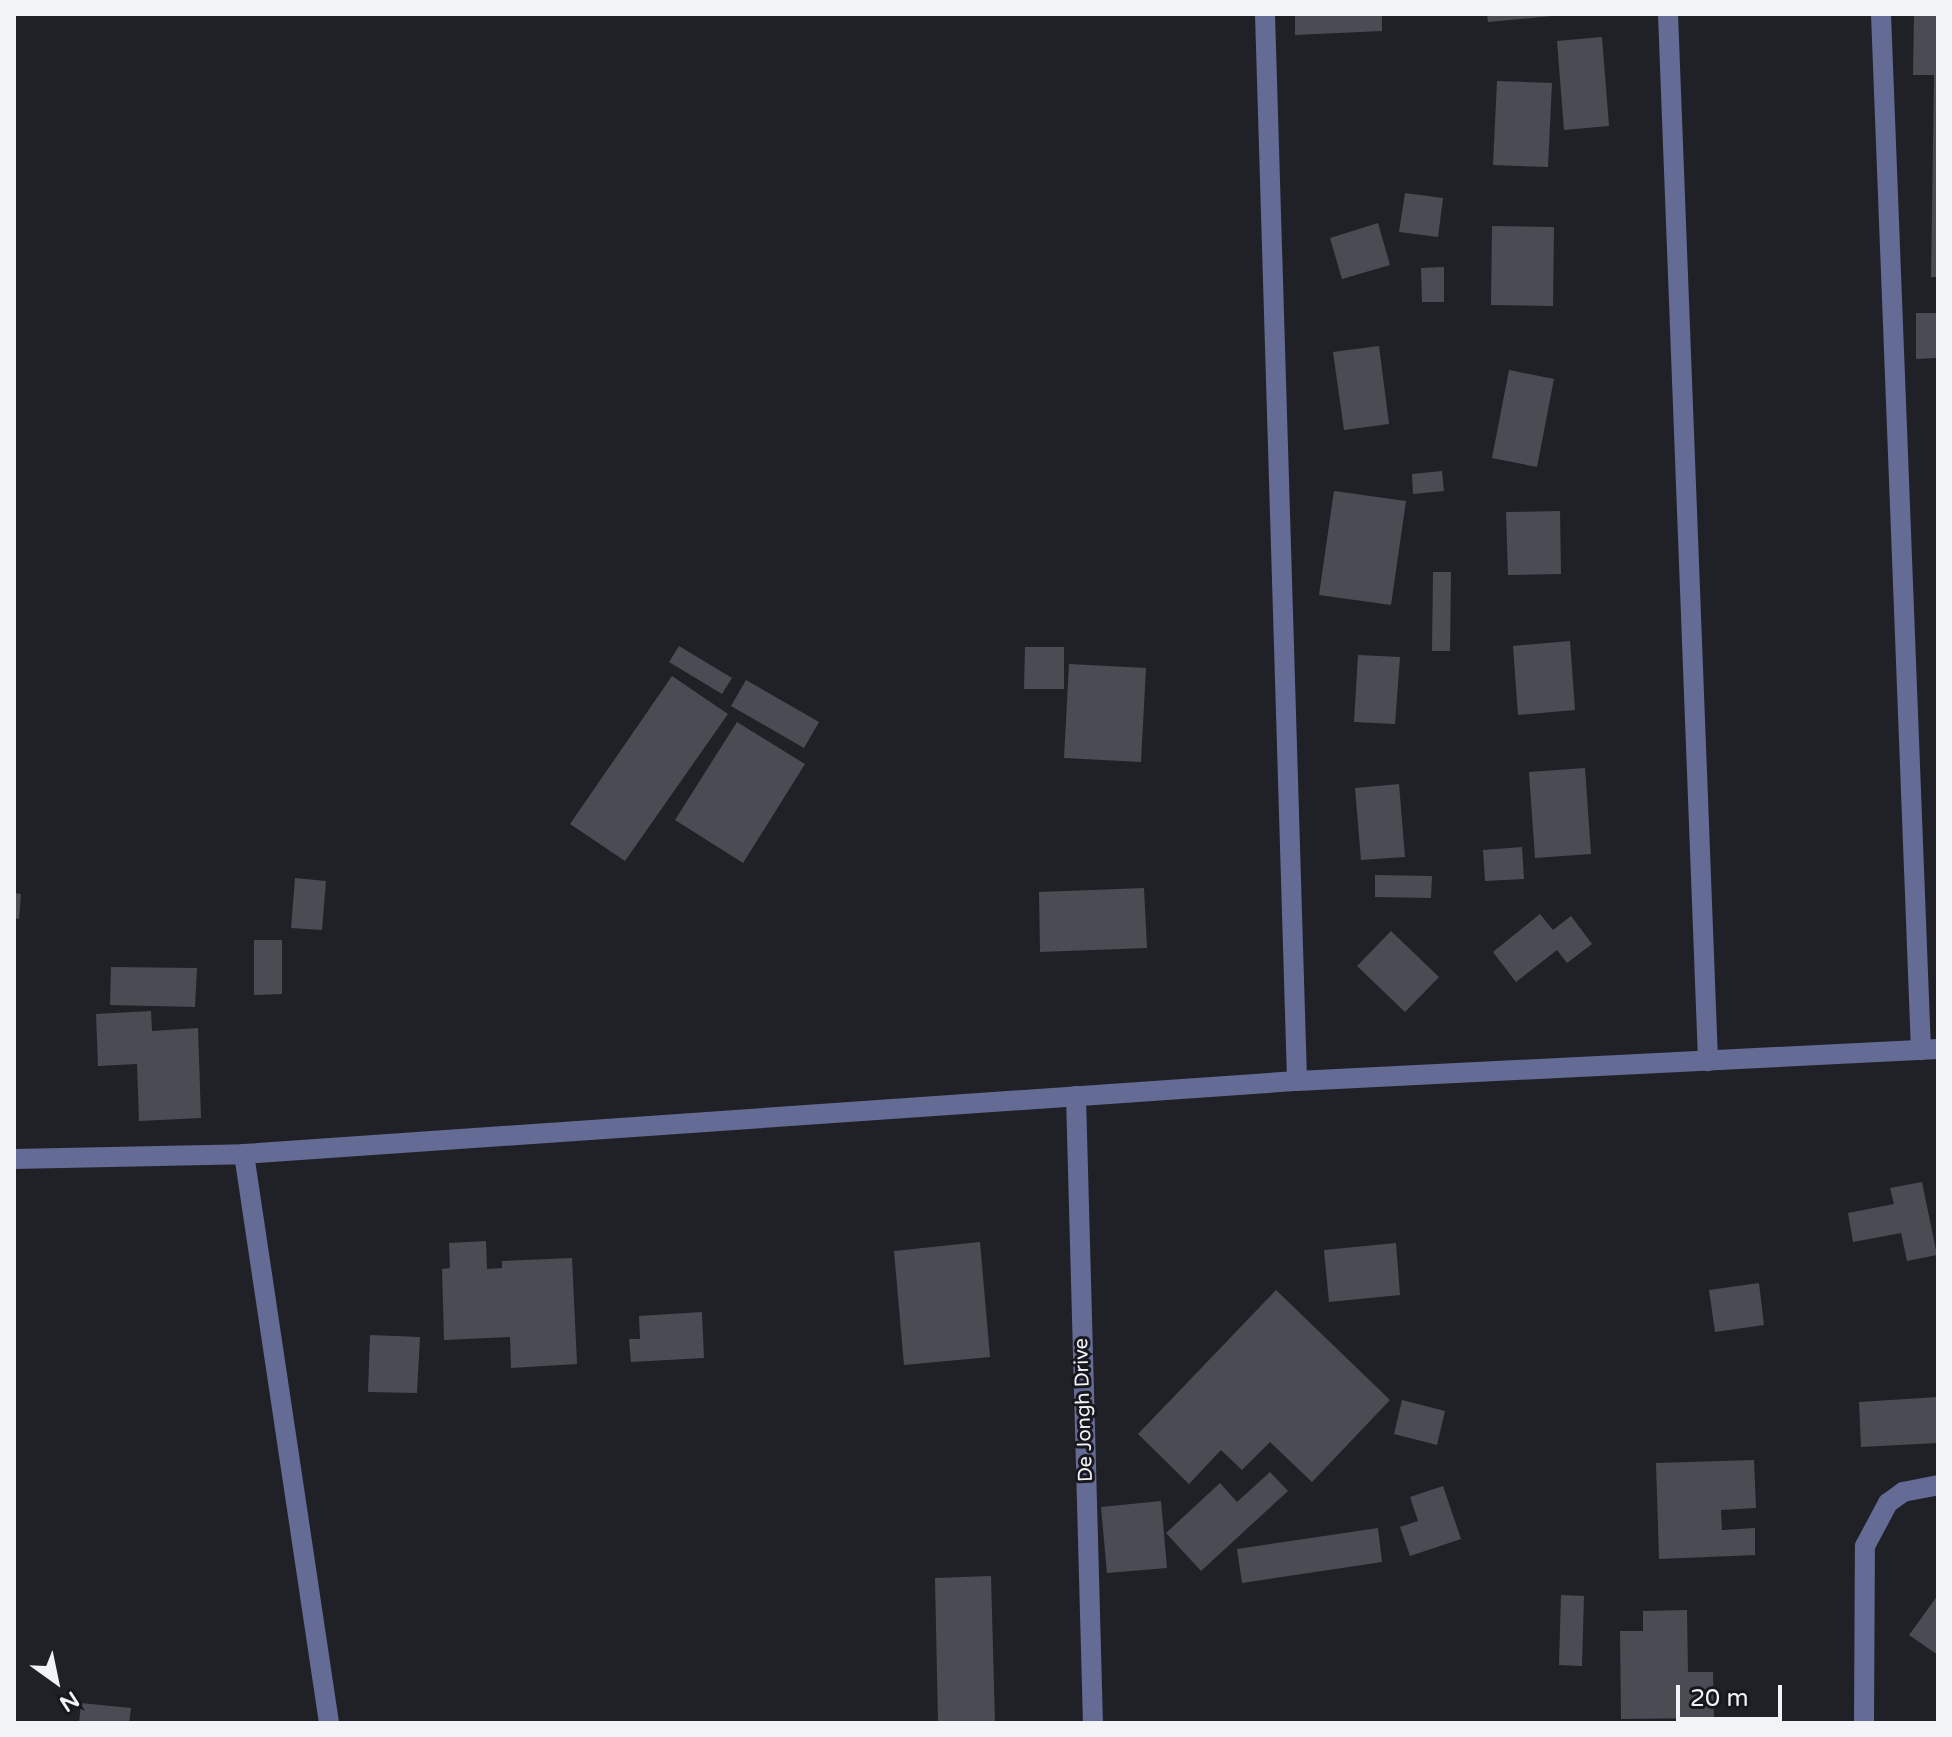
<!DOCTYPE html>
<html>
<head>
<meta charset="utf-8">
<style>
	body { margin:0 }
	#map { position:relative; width:1952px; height:1737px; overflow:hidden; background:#202127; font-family:"Varela Round",sans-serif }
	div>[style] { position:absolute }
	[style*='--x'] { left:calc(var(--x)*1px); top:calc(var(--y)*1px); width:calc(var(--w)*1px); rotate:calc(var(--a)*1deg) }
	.building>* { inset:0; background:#4a4c53 }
	.minor>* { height:20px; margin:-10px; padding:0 10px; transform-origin:10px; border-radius:10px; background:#646b94 }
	span { translate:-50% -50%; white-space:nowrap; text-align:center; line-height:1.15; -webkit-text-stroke:6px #17181e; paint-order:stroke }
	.street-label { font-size:20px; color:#f2f3f7 }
	.frame { position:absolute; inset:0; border:16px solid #f2f3f7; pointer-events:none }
	.north { position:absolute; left:16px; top:1641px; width:80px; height:80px; -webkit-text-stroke:6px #17181e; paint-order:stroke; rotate:147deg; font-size:22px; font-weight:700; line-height:32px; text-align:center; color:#f2f3f7 }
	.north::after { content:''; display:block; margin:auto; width:28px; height:36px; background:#f2f3f7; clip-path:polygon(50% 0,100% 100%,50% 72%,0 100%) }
	.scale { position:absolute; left:1676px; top:1685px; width:106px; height:36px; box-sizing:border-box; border:4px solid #f2f3f7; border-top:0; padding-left:10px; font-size:24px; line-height:28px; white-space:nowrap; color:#f2f3f7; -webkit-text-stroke:6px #17181e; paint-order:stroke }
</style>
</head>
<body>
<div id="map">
	<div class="building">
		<i style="clip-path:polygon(1295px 14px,1382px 14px,1382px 31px,1295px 35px)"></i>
		<i style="clip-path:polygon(1487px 14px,1552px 14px,1552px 16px,1488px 22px)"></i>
		<i style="clip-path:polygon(1914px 14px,1938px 14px,1938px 277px,1931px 277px,1934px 75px,1913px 75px)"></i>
		<i style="clip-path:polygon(1602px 37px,1609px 126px,1564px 130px,1557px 41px)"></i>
		<i style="clip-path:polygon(1497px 81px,1552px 83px,1548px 167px,1493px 165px)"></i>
		<i style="clip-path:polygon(1405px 193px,1443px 198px,1438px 237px,1399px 232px)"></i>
		<i style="clip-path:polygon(1378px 223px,1390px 265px,1342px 279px,1330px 238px)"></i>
		<i style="clip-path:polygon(1492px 226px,1554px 227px,1553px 306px,1491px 305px)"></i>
		<i style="clip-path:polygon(1444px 267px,1444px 302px,1422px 302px,1421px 268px)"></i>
		<i style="clip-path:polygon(1916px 313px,1938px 313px,1938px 358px,1916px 359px)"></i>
		<i style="clip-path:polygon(1379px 346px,1389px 424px,1344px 430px,1333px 352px)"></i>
		<i style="clip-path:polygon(1509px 370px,1554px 379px,1537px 467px,1492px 458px)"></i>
		<i style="clip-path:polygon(1442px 471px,1444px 491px,1413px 494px,1412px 474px)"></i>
		<i style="clip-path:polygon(1334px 491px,1406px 501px,1391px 605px,1319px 595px)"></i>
		<i style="clip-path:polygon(1560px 511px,1561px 574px,1508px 575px,1506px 512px)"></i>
		<i style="clip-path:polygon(1433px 572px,1451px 572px,1450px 651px,1432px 651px)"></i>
		<i style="clip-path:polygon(1570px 641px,1575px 710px,1518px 715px,1513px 646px)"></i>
		<i style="clip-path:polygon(679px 646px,732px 678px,722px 694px,669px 662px)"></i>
		<i style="clip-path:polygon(1025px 647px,1064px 647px,1064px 689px,1024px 689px)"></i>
		<i style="clip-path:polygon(1358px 655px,1400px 657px,1395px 724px,1354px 722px)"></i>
		<i style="clip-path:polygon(1069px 664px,1146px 668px,1141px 762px,1064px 758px)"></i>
		<i style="clip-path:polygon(672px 676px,728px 714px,625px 861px,570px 824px)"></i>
		<i style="clip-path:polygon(746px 680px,819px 722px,804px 748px,731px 706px)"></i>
		<i style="clip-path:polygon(737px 722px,805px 764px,743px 863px,675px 820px)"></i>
		<i style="clip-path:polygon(1585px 768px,1591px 854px,1535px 858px,1529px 772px)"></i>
		<i style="clip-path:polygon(1399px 784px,1405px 857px,1361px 860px,1355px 788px)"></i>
		<i style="clip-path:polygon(1522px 847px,1524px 879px,1485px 881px,1483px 850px)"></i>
		<i style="clip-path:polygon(1375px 875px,1432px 876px,1431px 898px,1375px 897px)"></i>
		<i style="clip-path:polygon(295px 878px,326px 881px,322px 930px,291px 928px)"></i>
		<i style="clip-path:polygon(1144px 888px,1147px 948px,1040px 952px,1039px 892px)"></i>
		<i style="clip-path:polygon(14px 893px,21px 894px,19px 919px,14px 918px)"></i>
		<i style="clip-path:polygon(1540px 914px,1553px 930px,1571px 916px,1592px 944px,1567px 963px,1557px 950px,1516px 982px,1493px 952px)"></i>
		<i style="clip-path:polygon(1391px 931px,1439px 977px,1405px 1012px,1357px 966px)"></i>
		<i style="clip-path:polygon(254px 940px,282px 940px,282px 994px,254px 995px)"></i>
		<i style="clip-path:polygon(111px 967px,197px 968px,195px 1007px,110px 1005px)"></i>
		<i style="clip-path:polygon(151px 1011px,152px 1031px,198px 1028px,201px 1118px,139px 1121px,137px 1064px,98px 1066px,96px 1014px)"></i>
		<i style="clip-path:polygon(1922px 1182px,1937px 1255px,1907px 1261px,1901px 1233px,1853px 1242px,1848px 1213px,1894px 1204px,1890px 1188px)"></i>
		<i style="clip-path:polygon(486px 1241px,487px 1269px,502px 1268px,502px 1261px,572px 1258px,577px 1364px,511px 1368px,510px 1337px,444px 1340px,442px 1269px,450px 1268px,449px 1243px)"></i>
		<i style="clip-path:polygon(980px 1242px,990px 1357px,904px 1365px,894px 1251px)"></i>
		<i style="clip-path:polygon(1396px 1243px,1400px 1295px,1329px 1302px,1324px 1250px)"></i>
		<i style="clip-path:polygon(1759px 1283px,1764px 1325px,1715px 1332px,1709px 1290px)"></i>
		<i style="clip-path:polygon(1276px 1290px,1390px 1400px,1312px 1482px,1270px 1442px,1242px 1470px,1221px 1450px,1189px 1484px,1138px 1434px)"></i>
		<i style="clip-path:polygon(702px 1312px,704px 1358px,631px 1362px,629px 1339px,640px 1339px,639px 1316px)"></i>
		<i style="clip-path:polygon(370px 1335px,420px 1337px,417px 1393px,368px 1392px)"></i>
		<i style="clip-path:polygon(1938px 1397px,1938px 1443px,1861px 1447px,1859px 1402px)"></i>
		<i style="clip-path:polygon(1402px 1400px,1445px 1411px,1437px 1445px,1394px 1434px)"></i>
		<i style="clip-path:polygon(1754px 1460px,1756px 1508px,1721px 1510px,1722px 1530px,1755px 1528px,1755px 1555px,1659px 1559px,1656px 1463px)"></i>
		<i style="clip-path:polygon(1270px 1472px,1288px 1491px,1201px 1571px,1166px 1533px,1220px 1483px,1237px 1502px)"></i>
		<i style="clip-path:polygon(1443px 1486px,1461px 1539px,1410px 1556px,1400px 1527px,1418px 1521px,1410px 1497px)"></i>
		<i style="clip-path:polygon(1161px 1501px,1167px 1568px,1107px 1573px,1101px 1507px)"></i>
		<i style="clip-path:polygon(1378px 1528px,1382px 1562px,1242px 1583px,1237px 1549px)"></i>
		<i style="clip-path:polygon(991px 1576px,995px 1723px,938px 1723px,935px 1578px)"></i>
		<i style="clip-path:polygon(1561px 1595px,1584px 1596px,1582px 1666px,1559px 1665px)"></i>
		<i style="clip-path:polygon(1938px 1595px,1938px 1655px,1909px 1635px)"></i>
		<i style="clip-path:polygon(1687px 1610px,1688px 1672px,1713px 1672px,1714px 1718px,1621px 1719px,1620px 1631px,1643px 1631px,1643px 1611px)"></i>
		<i style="clip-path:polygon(81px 1703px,131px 1708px,129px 1723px,79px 1723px)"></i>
	</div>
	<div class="minor">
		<i style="--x:1265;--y:14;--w:1067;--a:88.28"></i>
		<i style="--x:1668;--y:14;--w:1048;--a:87.81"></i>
		<i style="--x:1881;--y:14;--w:1037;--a:87.79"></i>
		<i style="--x:1076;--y:1096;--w:627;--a:88.45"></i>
		<i style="--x:244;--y:1154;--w:575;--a:81.5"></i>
		<i style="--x:14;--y:1159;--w:230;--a:-1.2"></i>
		<i style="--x:244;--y:1154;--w:1056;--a:-3.97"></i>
		<i style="--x:1297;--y:1081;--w:642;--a:-2.86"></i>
		<i style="--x:1864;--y:1723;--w:177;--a:-89.7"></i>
		<i style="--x:1865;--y:1546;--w:49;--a:-61.9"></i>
		<i style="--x:1888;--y:1503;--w:19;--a:-36"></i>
		<i style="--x:1903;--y:1492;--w:36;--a:-11"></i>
	</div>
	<div class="street-label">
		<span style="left:1084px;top:1410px;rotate:-92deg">De Jongh Drive</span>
	</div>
	<div class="frame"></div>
	<div class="north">N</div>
	<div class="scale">20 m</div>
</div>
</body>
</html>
